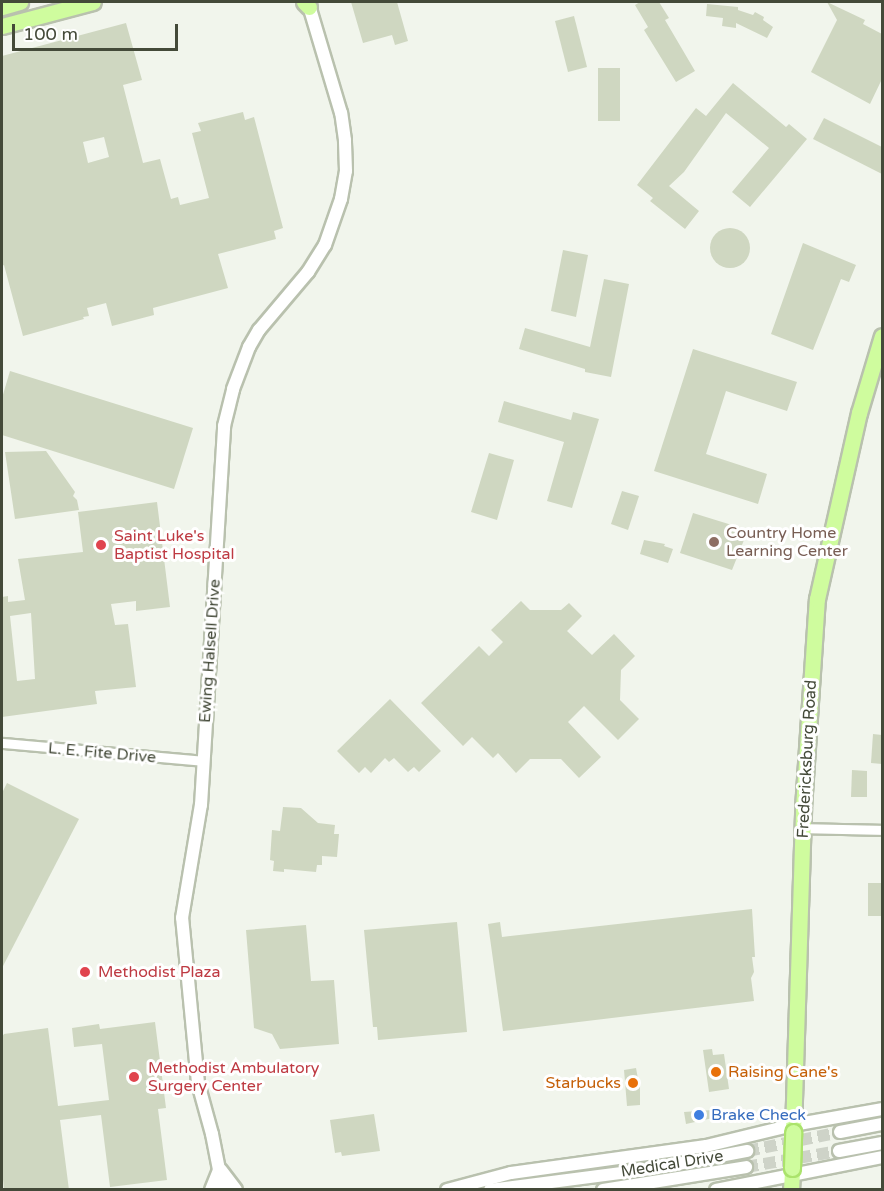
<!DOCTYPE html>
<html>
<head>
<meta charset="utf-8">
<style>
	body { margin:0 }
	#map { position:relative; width:884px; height:1191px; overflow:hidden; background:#f1f5ec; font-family:"Varela Round",sans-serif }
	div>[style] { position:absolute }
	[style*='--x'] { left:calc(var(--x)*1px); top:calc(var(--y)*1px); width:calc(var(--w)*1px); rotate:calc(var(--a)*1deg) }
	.building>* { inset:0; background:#cfd7c1 }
	.round { border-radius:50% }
	.tertiary-tunnel>* { height:12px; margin-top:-6px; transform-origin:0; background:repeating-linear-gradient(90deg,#ced3c8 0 12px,transparent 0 18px) }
	.roads { filter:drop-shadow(2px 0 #b9c1ae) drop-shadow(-2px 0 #b9c1ae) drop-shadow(0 2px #b9c1ae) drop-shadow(0 -2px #b9c1ae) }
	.minor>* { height:9px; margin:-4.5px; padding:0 4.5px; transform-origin:4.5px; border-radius:4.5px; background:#fff }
	.tertiary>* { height:12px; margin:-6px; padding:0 6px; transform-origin:6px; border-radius:6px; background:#fff }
	.primary>* { height:15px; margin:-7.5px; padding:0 7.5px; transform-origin:7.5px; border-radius:7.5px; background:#cffc9e }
	.bridges { filter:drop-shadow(2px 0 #abe36c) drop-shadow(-2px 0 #abe36c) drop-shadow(0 2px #abe36c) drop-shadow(0 -2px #abe36c) }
	.primary-bridge>* { height:15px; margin:-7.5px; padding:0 7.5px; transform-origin:7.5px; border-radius:7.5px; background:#cffc9e }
	.dots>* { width:16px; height:16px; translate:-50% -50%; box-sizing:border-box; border:3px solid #fff; border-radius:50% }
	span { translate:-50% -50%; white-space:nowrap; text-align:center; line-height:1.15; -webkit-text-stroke:6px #fff; paint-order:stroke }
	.education-label { font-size:16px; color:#785e54 }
	.left { translate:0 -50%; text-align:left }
	.health-label { font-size:16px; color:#be3a42 }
	.street-label { font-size:16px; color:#444a39 }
	.food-label { font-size:16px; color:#c56008 }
	.right { translate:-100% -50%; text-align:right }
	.shop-label { font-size:16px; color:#366cbe }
	.frame { position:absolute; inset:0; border:3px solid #444a39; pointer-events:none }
	.scale { position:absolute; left:12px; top:24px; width:166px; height:27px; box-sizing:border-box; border:3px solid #444a39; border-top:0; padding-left:8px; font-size:18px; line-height:21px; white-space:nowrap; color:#444a39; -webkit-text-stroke:4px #fff; paint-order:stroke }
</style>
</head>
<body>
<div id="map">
	<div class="building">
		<i style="clip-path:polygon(351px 2px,397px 2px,408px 41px,395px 45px,392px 35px,363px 43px)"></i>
		<i style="clip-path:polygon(640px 2px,659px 2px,669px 18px,665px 20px,695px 71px,676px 82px,644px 30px,648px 27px,635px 5px)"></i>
		<i style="clip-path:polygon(827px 2px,865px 20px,863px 24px,882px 34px,882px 79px,870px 104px,811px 72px,837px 20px)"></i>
		<i style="clip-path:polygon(707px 4px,738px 7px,738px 10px,753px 15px,755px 12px,764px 17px,763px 20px,773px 27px,767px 38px,736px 23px,736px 28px,722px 26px,723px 18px,706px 16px)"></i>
		<i style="clip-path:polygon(574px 16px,587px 67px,568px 72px,555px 21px)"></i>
		<i style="clip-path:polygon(evenodd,126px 23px,142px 80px,123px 85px,143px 163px,160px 159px,171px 199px,178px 197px,180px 205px,209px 198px,192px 133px,201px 131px,198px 123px,243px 112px,245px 120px,254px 117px,283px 228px,274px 231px,276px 239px,218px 254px,228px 288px,153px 308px,154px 315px,112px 326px,106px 303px,87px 308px,89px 316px,83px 317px,84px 319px,23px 336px,4px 265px,2px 266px,2px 56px,126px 23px,104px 137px,109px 157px,88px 163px,83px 142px,104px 137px)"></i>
		<i style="clip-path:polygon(598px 68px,620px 68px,620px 121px,598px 121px)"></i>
		<i style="clip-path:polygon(733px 83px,786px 127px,789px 124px,807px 139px,750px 207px,732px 192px,769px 148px,726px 113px,684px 172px,669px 186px,699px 211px,685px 229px,650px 201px,653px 198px,637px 185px,696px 108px,706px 116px)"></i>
		<i style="clip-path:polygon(824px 118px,882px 147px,882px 174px,813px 139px)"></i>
		<i class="round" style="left:710px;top:228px;width:40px;height:40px"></i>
		<i style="clip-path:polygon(803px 243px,856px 265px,849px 282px,841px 279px,813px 350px,771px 334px)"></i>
		<i style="clip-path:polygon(563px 250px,588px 255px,576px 317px,551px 311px)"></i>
		<i style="clip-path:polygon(604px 279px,629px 284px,611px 377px,585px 372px,585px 369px,519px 349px,525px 328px,590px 347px)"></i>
		<i style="clip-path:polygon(693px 349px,797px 382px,787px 411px,726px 391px,706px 454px,767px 474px,758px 504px,654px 471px)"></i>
		<i style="clip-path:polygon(10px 371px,193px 428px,174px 489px,2px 435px,2px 398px)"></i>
		<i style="clip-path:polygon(504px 401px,571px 420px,573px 412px,599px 419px,572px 508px,547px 501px,564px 442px,498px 422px)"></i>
		<i style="clip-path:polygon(46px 451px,75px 492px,73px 496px,77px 500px,79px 510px,15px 519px,5px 452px)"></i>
		<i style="clip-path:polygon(489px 453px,514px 460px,497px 520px,471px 512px)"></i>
		<i style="clip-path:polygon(622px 491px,639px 496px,628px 530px,611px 524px)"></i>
		<i style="clip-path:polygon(evenodd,157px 502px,170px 607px,136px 611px,136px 601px,111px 604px,115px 625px,128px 624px,136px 687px,95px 691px,97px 704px,2px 717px,2px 597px,8px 596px,8px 602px,25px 600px,18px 559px,83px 552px,78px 512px,157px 502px,31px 613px,35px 679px,17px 681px,10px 616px,31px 613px)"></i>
		<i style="clip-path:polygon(693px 513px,748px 530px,732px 570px,680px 553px)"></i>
		<i style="clip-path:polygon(644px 540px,665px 544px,664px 546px,673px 549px,668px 563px,640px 554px)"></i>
		<i style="clip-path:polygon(521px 601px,530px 610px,561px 610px,569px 603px,582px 616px,567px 631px,592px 655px,614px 634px,635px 656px,621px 670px,620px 700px,639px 719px,618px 740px,584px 706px,568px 722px,601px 757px,579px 778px,561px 759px,530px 759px,516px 773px,498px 753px,493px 758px,472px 737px,463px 746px,421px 703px,479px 646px,489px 656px,503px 642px,491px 630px)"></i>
		<i style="clip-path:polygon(390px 699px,441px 751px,419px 772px,414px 767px,408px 772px,394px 758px,389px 762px,385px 758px,371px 773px,365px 767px,359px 773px,337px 751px)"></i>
		<i style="clip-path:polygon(873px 734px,882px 735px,882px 764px,871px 763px)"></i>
		<i style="clip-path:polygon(852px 770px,867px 771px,867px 797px,851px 797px)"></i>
		<i style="clip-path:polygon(7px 783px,79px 819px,2px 968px,2px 793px)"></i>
		<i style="clip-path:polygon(283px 807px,301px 808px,318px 823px,335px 825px,334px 834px,339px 834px,337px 857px,322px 856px,322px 865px,317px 865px,316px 872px,284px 869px,284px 872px,273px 871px,274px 861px,270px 860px,272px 830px,280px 831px)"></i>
		<i style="clip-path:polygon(868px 883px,882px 883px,882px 916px,868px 916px)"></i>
		<i style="clip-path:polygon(752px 909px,755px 957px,752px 957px,754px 972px,751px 978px,754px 1001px,503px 1031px,488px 924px,500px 922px,502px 937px)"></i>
		<i style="clip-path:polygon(457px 922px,467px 1032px,378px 1040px,377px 1027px,373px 1027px,364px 930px)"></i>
		<i style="clip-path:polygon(306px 925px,311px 981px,334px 980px,339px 1044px,280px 1049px,272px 1034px,254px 1028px,246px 930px)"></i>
		<i style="clip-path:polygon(155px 1022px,166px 1108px,158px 1109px,167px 1180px,110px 1187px,101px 1115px,60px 1120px,69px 1190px,4px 1190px,2px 1168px,2px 1037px,4px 1034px,48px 1028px,58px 1106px,109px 1100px,102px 1044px,74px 1047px,72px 1028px,99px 1024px,100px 1029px)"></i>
		<i style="clip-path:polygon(712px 1049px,713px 1055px,724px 1054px,729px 1089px,709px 1092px,703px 1050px)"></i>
		<i style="clip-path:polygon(636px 1068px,638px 1079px,640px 1079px,640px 1105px,627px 1106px,624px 1070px)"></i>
		<i style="clip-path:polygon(712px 1110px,713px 1118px,686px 1124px,684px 1112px)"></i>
		<i style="clip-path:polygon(374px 1114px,380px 1151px,342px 1156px,341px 1152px,335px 1153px,330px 1120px)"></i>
	</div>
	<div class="tertiary-tunnel">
		<i style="--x:747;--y:1151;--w:95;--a:-11.5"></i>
		<i style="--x:746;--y:1167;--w:94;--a:-9.8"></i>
	</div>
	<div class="roads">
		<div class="minor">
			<i style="--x:2;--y:743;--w:202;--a:5.1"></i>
			<i style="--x:802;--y:828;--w:80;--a:1.4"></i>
		</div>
		<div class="tertiary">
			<i style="--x:840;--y:1132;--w:43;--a:-10.8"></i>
			<i style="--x:839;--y:1151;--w:44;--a:-10.5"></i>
			<i style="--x:221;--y:1170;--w:25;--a:53"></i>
			<i style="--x:211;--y:1190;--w:22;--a:-68"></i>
			<i style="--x:223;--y:1190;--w:57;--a:-101.1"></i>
			<i style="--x:212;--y:1134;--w:53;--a:-105.4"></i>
			<i style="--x:198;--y:1083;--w:166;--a:-95.5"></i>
			<i style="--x:182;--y:918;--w:115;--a:-80.5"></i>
			<i style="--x:201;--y:805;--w:380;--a:-86.5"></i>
			<i style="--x:224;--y:426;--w:38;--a:-76"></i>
			<i style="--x:233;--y:389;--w:45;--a:-69.1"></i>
			<i style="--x:249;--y:347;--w:20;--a:-60"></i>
			<i style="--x:259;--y:330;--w:76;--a:-49.8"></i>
			<i style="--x:308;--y:272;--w:32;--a:-58"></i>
			<i style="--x:325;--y:245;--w:49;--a:-70.8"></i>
			<i style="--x:341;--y:199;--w:28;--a:-80"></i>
			<i style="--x:346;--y:171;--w:31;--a:-92"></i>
			<i style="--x:345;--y:140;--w:27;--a:-98"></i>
			<i style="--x:341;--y:113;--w:116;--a:-106.6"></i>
			<i style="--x:447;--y:1190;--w:66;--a:-14.9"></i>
			<i style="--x:511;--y:1173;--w:197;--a:-7.9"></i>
			<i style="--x:706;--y:1146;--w:89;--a:-13.6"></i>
			<i style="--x:793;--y:1125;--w:90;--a:-10.2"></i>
			<i style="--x:490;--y:1190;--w:162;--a:-7.4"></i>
			<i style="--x:651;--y:1169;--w:98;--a:-10.6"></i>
			<i style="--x:603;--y:1190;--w:145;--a:-9.1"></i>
			<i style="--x:716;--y:1190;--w:169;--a:-11.2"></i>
		</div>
		<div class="primary">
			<i style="--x:304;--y:2;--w:7;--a:45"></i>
			<i style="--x:2;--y:7;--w:19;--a:-16"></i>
			<i style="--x:2;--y:26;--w:94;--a:-14.8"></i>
			<i style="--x:793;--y:1132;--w:324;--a:-88.2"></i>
			<i style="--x:803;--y:808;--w:209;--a:-86.2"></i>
			<i style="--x:817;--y:599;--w:191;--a:-77.3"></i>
			<i style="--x:859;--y:413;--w:80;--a:-73.4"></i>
			<i style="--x:791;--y:1190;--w:22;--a:-87"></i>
		</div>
	</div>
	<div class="bridges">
		<div class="primary-bridge">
			<i style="--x:792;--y:1168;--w:36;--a:-88"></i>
		</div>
	</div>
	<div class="dots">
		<i style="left:714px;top:542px;background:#8d6e63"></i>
		<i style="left:101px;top:545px;background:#e0444e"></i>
		<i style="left:85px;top:972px;background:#e0444e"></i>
		<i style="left:716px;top:1072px;background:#e8710a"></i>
		<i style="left:134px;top:1077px;background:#e0444e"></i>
		<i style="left:633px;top:1083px;background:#e8710a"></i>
		<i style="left:699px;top:1115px;background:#3f7fe0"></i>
	</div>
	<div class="education-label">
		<span class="left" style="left:726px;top:542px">Country Home<br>Learning Center</span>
	</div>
	<div class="health-label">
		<span class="left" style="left:114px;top:545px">Saint Luke's<br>Baptist Hospital</span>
		<span class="left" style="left:98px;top:972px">Methodist Plaza</span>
		<span class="left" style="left:148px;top:1077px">Methodist Ambulatory<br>Surgery Center</span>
	</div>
	<div class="street-label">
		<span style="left:210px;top:651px;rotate:-86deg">Ewing Halsell Drive</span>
		<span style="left:102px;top:753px;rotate:5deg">L. E. Fite Drive</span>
		<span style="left:807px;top:759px;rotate:-87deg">Fredericksburg Road</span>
		<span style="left:672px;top:1164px;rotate:-9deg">Medical Drive</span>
	</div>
	<div class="food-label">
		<span class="left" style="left:728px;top:1072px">Raising Cane's</span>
		<span class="right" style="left:621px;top:1083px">Starbucks</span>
	</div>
	<div class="shop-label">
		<span class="left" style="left:711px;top:1115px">Brake Check</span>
	</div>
	<div class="frame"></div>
	<div class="scale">100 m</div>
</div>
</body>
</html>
